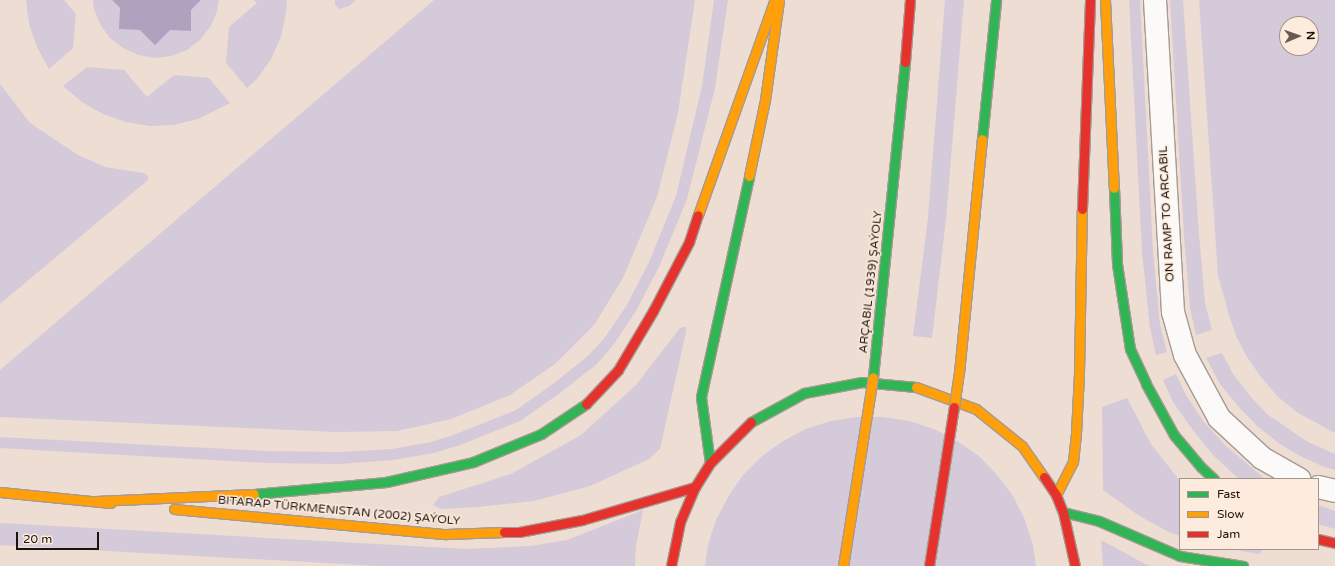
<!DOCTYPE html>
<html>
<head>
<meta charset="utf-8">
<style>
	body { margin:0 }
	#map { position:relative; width:1335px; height:566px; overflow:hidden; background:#edddd2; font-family:"Varela Round",sans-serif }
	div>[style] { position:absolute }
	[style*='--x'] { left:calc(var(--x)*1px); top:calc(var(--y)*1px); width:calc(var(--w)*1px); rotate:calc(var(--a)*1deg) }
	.green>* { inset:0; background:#d5cad9 }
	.water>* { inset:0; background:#aea2bf }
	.roads { filter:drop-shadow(1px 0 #a69a92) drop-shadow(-1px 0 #a69a92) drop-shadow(0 1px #a69a92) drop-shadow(0 -1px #a69a92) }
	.street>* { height:22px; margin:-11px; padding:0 11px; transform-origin:11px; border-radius:11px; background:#fcfaf8 }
	.fast>* { height:9px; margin:-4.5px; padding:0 4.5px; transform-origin:4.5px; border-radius:4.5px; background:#30b455 }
	.slow>* { height:9px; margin:-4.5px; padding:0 4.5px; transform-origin:4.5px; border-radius:4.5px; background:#ff9f0a }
	.jam>* { height:9px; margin:-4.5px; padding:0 4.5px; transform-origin:4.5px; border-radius:4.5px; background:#e5322d }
	.bridges { filter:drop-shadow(1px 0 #a69a92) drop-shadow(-1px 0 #a69a92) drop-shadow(0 1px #a69a92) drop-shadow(0 -1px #a69a92) }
	.fast-bridge>* { height:9px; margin:-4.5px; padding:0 4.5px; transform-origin:4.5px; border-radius:4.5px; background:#30b455 }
	.slow-bridge>* { height:9px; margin:-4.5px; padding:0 4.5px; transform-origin:4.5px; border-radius:4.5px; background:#ff9f0a }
	.jam-bridge>* { height:9px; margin:-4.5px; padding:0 4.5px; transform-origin:4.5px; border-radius:4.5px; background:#e5322d }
	span { translate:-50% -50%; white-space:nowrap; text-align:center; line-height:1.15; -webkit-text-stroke:3px #fdebde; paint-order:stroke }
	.street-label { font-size:12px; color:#1d130b }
	.legend { position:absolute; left:1179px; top:478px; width:140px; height:72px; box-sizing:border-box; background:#fdebde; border:1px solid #a3958a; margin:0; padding:5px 7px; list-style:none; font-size:12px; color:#1d130b }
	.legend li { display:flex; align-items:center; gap:8px; height:20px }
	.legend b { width:20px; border:1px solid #a3958a }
	.north { position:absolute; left:1279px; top:16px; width:40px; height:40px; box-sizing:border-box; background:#fdebde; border:1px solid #a3958a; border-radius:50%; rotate:88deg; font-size:11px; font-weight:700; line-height:16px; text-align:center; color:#1d130b }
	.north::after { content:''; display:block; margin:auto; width:14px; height:18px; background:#665a51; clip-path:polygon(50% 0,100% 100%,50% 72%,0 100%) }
	.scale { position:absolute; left:16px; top:532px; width:83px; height:18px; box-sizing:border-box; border:2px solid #1d130b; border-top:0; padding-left:5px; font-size:12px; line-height:14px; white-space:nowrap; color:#1d130b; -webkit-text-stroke:3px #fdebde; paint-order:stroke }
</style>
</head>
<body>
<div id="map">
	<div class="green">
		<i style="clip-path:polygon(26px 0,64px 0,76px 14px,73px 48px,49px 69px,37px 47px,29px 24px)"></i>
		<i style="clip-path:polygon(93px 0,112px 0,120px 8px,191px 10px,201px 0,219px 0,217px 12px,210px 27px,200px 40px,187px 50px,171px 56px,155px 58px,138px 55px,123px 48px,110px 38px,100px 24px,94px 9px)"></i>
		<i style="clip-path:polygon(254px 0,287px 0,286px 13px,281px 37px,271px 59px,257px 79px,247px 88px,226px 63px,229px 27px,257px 3px)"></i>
		<i style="clip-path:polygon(335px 0,356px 0,349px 6px,339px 9px,335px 5px)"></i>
		<i style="clip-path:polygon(434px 0,695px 0,678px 113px,657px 197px,623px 278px,594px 325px,555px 364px,510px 395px,451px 419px,397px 431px,335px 432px,0 417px,0 370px)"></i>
		<i style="clip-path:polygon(714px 0,728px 0,715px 88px,687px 199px,659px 267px,636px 311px,614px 344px,597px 364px,560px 393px,520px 421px,460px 445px,434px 453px,393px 460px,339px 464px,266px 463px,0 448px,0 437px,266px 451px,339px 452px,392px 449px,431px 442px,456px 434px,516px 410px,553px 384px,589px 355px,606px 336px,627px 305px,649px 262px,676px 196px,702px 86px)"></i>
		<i style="clip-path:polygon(945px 0,964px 0,946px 219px,932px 338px,913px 336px,928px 217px)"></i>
		<i style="clip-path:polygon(1129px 0,1140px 0,1153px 251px,1160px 325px,1167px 352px,1156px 355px,1150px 328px,1142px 252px)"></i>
		<i style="clip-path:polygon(1170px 0,1183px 0,1199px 234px,1205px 303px,1212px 330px,1196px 335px,1190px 308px,1184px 236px)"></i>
		<i style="clip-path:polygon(evenodd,1199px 0,1335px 0,1335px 433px,1298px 413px,1278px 397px,1261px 377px,1247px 357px,1236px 336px,1229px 315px,1218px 275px,1199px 0,1287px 24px,1311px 24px,1311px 48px,1287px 48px,1287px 24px)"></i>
		<i style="clip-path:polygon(87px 67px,124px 70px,147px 97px,174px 75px,209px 78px,230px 103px,198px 119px,174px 125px,150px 126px,126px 122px,103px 114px,82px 102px,63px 86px)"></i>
		<i style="clip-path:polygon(0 84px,30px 123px,78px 155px,105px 167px,144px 173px,148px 176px,148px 180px,0 304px)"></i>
		<i style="clip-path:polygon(683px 327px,686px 327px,686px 332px,660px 449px,649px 459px,590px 486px,534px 501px,478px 507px,441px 509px,433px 505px,439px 497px,511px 474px,581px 435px,636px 385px,680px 328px)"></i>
		<i style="clip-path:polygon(1222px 353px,1233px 374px,1250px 396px,1268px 415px,1308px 442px,1335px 454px,1335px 470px,1322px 466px,1300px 456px,1280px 444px,1257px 426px,1238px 406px,1220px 384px,1206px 358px)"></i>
		<i style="clip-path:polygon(1176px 374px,1186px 395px,1204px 422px,1225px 445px,1265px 479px,1239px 479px,1214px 456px,1192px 429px,1173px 402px,1163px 380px)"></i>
		<i style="clip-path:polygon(1127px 398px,1151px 444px,1180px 481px,1180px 536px,1169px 532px,1141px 517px,1103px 490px,1102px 407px)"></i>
		<i style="clip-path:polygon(857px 417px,883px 417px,909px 421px,934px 429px,957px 441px,979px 456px,997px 475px,1013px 496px,1025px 520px,1033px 545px,1036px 566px,705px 566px,708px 545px,716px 520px,728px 497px,743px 475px,762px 456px,783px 441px,806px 429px,831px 421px)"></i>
		<i style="clip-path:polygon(1318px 505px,1335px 511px,1335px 529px,1318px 524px)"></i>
		<i style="clip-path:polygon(643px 510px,636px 546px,635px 566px,378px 566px,0 545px,0 523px,467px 549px,531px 546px,567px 540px)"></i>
		<i style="clip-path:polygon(1101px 540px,1147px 565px,1151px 566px,1103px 566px)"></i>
		<i style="clip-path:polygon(1231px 549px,1262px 549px,1262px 551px,1259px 554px)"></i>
	</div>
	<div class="water">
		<i style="clip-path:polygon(112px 0,201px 0,191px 10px,191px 31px,170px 30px,155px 45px,140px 30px,119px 29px,120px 8px)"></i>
	</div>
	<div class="roads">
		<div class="street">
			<i style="--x:1155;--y:0;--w:313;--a:86.7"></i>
			<i style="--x:1173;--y:312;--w:45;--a:74.4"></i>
			<i style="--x:1185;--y:355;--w:72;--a:61.6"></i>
			<i style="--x:1219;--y:418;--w:59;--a:42.9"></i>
			<i style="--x:1262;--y:458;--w:43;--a:29.6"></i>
			<i style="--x:1318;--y:487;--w:17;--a:13"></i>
		</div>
		<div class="fast">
			<i style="--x:1114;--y:188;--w:76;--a:87.7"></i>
			<i style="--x:1117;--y:264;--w:86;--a:81.3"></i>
			<i style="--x:1130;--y:349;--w:38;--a:65"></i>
			<i style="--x:1146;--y:384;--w:58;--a:61.2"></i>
			<i style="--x:1174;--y:435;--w:42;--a:49.8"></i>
			<i style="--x:1201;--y:467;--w:18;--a:43"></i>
			<i style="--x:751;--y:422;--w:60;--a:-28.7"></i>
			<i style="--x:804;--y:393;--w:59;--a:-10.7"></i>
			<i style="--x:862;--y:382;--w:54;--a:5.3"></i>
			<i style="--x:710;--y:463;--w:67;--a:-97.8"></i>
			<i style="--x:701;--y:397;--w:226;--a:-77.7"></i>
			<i style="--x:254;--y:494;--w:133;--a:-5.2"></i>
			<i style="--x:386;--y:482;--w:89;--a:-12.9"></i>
			<i style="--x:473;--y:462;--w:74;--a:-22.4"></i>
			<i style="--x:541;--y:434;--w:54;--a:-33.7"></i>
			<i style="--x:1063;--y:512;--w:37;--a:14"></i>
			<i style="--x:1099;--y:521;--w:88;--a:23.4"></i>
			<i style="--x:1180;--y:556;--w:64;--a:9"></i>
		</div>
		<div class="slow">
			<i style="--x:1105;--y:0;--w:188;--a:87.3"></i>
			<i style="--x:749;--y:176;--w:78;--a:-78.1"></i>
			<i style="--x:765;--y:100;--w:101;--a:-82"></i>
			<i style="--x:698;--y:215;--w:226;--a:-70.4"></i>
			<i style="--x:916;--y:387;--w:64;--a:20.1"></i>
			<i style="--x:976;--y:409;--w:59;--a:38.8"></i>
			<i style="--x:1022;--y:446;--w:38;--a:55"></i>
			<i style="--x:0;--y:492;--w:111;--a:5.7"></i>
			<i style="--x:1056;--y:495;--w:37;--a:-63"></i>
			<i style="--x:1073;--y:462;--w:29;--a:-84"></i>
			<i style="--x:1076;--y:433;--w:60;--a:-87.1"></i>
			<i style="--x:1079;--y:373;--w:164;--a:-89"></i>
			<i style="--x:96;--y:501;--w:158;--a:-2.5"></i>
			<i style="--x:174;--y:509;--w:273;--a:5.3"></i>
			<i style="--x:446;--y:534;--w:58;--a:-2"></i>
		</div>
		<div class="jam">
			<i style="--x:1082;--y:209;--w:209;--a:-87.8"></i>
			<i style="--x:586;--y:404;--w:47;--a:-46.7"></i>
			<i style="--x:618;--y:370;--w:69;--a:-59.3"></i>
			<i style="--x:653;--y:311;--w:78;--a:-62.4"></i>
			<i style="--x:689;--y:242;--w:28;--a:-72"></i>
			<i style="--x:1044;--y:477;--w:22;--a:56"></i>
			<i style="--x:1056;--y:495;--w:18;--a:68"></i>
			<i style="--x:1063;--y:512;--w:55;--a:77.5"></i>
			<i style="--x:504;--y:532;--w:15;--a:0"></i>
			<i style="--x:519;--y:532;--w:64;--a:-10.8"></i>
			<i style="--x:582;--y:520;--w:118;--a:-16.3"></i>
			<i style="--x:1318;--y:539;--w:17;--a:13"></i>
			<i style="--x:671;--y:566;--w:45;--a:-78.4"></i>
			<i style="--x:680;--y:522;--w:38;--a:-67"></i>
			<i style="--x:695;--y:487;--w:28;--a:-58"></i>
			<i style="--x:710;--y:463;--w:58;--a:-45"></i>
		</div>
	</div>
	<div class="bridges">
		<div class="fast-bridge">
			<i style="--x:982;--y:139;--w:140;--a:-84.2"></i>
			<i style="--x:873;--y:377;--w:317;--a:-84.2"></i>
		</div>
		<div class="slow-bridge">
			<i style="--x:954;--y:407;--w:34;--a:-82"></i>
			<i style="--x:959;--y:373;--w:235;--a:-84.4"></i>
			<i style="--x:843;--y:566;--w:191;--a:-81"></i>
		</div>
		<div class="jam-bridge">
			<i style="--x:905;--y:62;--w:62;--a:-85.4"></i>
			<i style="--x:929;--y:566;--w:161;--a:-81.1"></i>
		</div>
	</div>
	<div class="street-label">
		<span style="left:1167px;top:214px;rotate:-93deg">ON RAMP TO ARCABIL</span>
		<span style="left:871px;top:282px;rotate:-84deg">ARÇABIL (1939) ŞAÝOLY</span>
		<span style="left:339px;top:511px;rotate:5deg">BITARAP TÜRKMENISTAN (2002) ŞAÝOLY</span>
	</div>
	<ul class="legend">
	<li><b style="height:5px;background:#30b455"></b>Fast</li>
	<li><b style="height:5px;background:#ff9f0a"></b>Slow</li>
	<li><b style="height:5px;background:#e5322d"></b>Jam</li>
	</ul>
	<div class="north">N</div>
	<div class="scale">20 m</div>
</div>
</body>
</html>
